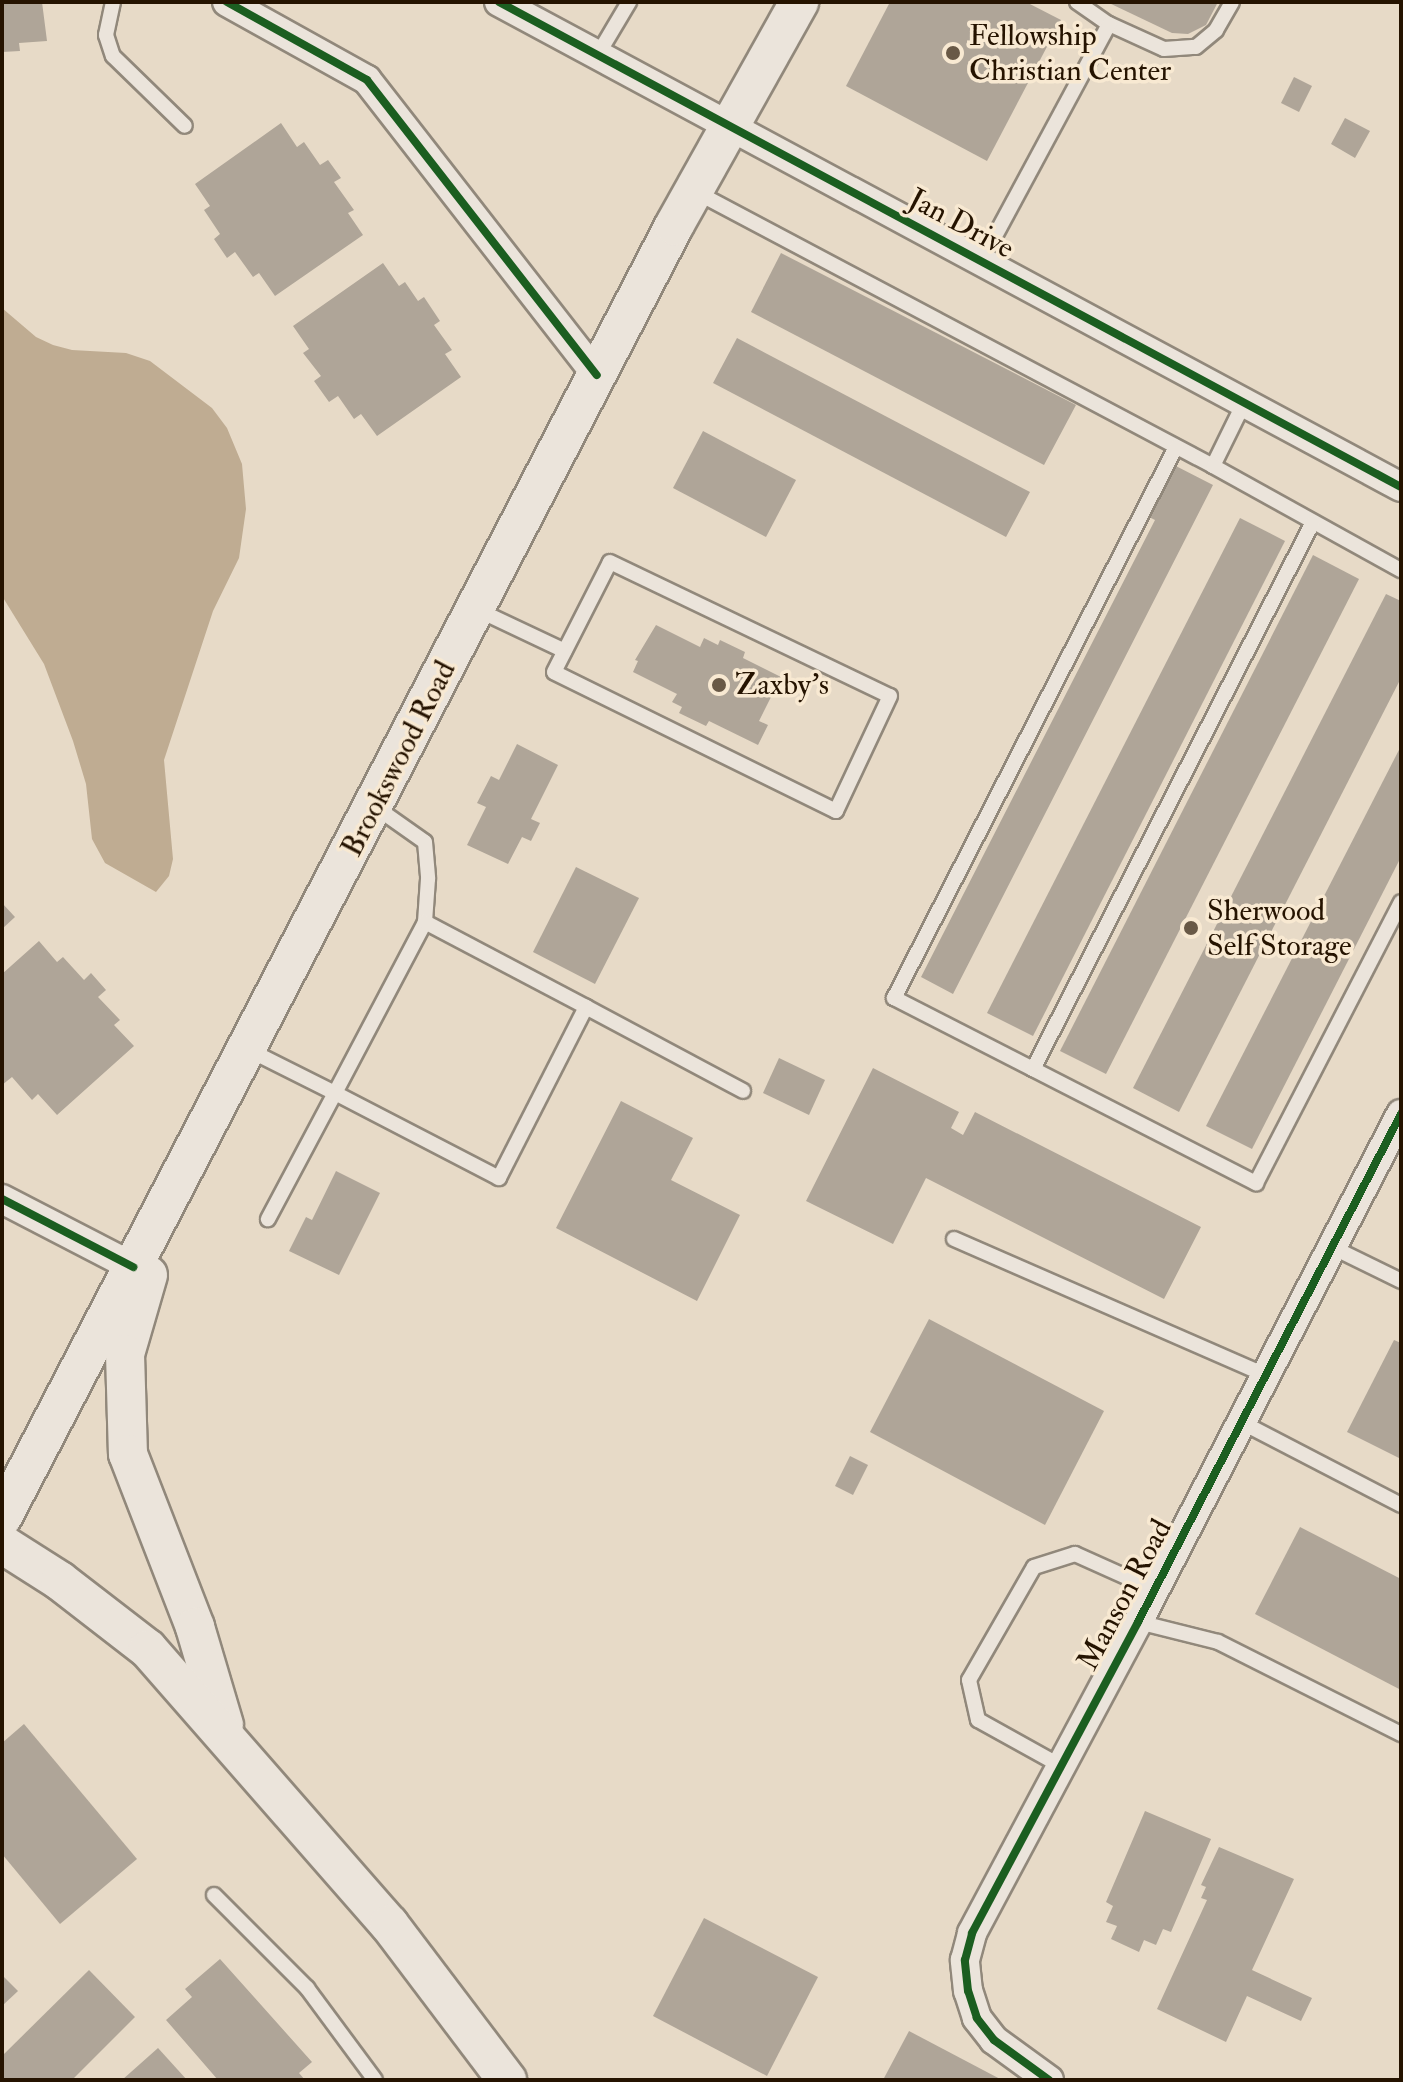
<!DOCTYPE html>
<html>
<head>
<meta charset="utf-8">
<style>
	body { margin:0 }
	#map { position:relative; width:1403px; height:2082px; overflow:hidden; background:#e7dac7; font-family:"IM FELL Double Pica",serif }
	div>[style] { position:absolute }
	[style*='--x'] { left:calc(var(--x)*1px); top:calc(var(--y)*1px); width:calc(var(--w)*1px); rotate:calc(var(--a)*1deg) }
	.water>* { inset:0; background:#bfac92 }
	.building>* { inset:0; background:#afa598 }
	.roads { filter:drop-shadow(2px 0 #91887b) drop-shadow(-2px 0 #91887b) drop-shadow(0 2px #91887b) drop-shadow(0 -2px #91887b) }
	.lane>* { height:14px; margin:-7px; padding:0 7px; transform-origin:7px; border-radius:7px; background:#ebe4db }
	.street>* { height:28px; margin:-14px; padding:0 14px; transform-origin:14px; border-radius:14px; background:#ebe4db }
	.secondary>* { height:38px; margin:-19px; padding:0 19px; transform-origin:19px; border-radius:19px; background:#ebe4db }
	.cycleway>* { height:8px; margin:-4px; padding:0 4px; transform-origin:4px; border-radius:4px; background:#1b5e20 }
	.dots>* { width:22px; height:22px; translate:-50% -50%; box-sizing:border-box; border:4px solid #f8e9d2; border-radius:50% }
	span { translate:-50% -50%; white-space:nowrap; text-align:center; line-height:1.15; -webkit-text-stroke:7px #f8e9d2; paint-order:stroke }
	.poi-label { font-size:30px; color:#251300 }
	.left { translate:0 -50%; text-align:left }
	.street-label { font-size:30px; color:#251300 }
	.frame { position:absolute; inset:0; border:4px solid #251300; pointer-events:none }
</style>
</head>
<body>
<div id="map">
	<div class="water">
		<i style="clip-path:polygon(2px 308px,36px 337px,53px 345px,72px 350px,126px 353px,150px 361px,212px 408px,227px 428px,242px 464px,246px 509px,239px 558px,213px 611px,164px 760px,173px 859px,169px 876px,156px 892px,105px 863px,92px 839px,86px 784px,73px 741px,44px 664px,2px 596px)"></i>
	</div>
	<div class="building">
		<i style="clip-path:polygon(2px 2px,42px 2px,47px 41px,19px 43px,20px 51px,2px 52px)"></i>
		<i style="clip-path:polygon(890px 2px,1026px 2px,1061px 20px,987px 161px,846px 86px)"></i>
		<i style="clip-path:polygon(1107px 2px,1218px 2px,1206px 25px,1188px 34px,1172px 33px)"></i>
		<i style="clip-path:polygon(1294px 77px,1312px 86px,1299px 112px,1281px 103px)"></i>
		<i style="clip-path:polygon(1345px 118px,1370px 131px,1355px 158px,1331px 144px)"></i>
		<i style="clip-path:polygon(281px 123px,297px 147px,304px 142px,320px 165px,328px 160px,341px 178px,334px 182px,354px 210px,348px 213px,363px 235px,275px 296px,259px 273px,253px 277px,235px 252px,227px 258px,214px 239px,220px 234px,204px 210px,210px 206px,195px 184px)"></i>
		<i style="clip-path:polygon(781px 253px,1076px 405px,1044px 465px,751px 312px)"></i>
		<i style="clip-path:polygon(383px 263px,399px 286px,405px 282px,418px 301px,424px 297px,440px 321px,434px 325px,452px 350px,445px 354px,461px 377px,377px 436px,361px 414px,354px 419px,338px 396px,329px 402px,314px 381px,321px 376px,303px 353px,309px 349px,293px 326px)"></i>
		<i style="clip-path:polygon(737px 338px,1030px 492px,1006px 537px,713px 383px)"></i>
		<i style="clip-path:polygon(703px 431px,796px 480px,766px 537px,673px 488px)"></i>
		<i style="clip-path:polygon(1170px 463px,1213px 485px,953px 994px,921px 977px,1155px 520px,1143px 514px)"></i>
		<i style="clip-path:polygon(1240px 518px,1285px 541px,1033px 1036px,987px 1013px)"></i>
		<i style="clip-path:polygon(1313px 555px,1359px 579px,1106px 1074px,1060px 1051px)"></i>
		<i style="clip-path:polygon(1386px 594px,1401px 601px,1401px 678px,1179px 1112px,1133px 1088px)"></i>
		<i style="clip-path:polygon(656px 625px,700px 647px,704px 638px,718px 645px,720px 640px,745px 652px,743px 658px,781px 677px,759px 721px,768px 725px,758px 745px,709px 721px,706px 726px,679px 713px,682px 707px,672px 702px,677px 694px,633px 672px,638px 661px,635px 660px)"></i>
		<i style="clip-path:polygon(517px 744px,558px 765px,531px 819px,540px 823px,531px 841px,522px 837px,508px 864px,467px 845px,486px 807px,477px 803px,491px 776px,499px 780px)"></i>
		<i style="clip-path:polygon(1401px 746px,1401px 857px,1252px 1149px,1206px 1126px)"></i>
		<i style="clip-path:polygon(576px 867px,639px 898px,595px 984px,533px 952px)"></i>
		<i style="clip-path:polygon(2px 903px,15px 917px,2px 929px)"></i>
		<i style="clip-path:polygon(39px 941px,57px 962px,63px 957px,84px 980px,91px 973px,106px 990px,98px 997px,120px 1020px,114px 1025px,134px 1046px,57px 1115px,38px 1094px,32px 1100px,12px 1077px,2px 1085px,2px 974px)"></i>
		<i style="clip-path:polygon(779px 1058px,825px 1080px,809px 1115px,763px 1093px)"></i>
		<i style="clip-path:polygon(873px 1068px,959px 1112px,951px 1128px,963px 1135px,975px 1112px,1201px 1227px,1164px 1299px,926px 1178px,893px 1244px,806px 1201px)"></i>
		<i style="clip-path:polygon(621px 1101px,693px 1138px,671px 1180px,740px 1215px,697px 1301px,556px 1228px)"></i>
		<i style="clip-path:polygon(336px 1171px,380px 1193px,339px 1275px,289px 1251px,306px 1217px,312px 1220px)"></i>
		<i style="clip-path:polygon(929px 1319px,1104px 1411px,1045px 1525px,870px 1432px)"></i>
		<i style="clip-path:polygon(1394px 1340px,1401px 1343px,1401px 1459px,1347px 1432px)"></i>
		<i style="clip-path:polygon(850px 1456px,868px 1465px,853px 1495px,835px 1486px)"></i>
		<i style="clip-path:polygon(1300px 1527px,1401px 1579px,1401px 1690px,1255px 1614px)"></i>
		<i style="clip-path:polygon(24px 1724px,137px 1859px,60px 1924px,2px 1854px,2px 1743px)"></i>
		<i style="clip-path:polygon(1145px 1811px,1211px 1839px,1171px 1932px,1163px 1929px,1156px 1945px,1144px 1940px,1139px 1952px,1111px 1939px,1117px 1926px,1106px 1922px,1113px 1906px,1106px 1902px)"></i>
		<i style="clip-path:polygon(1219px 1847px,1294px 1879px,1252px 1970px,1312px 1998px,1301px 2021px,1247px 1996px,1226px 2042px,1157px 2009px,1207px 1900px,1201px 1898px,1206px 1887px,1201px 1885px)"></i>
		<i style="clip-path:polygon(704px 1918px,818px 1977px,767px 2076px,653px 2016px)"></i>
		<i style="clip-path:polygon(220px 1959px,312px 2062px,299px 2073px,305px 2080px,218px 2080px,166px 2020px,192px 1997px,185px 1989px)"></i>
		<i style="clip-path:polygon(89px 1970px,135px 2017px,72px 2080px,2px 2080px,2px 2056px)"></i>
		<i style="clip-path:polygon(2px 1975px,18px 1991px,2px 2006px)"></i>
		<i style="clip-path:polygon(909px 2031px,1002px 2080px,883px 2080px)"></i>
		<i style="clip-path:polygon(158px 2048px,187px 2080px,122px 2080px)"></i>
	</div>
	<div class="roads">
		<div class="lane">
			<i style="--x:113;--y:2;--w:34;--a:102"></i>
			<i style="--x:106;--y:35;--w:22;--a:72"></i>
			<i style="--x:113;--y:56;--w:100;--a:44.2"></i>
			<i style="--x:1077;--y:2;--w:39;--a:35"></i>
			<i style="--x:1109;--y:24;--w:60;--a:24.4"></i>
			<i style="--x:1164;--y:49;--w:32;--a:-4"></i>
			<i style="--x:1196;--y:47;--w:26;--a:-40"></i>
			<i style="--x:1216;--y:30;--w:32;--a:-60"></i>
			<i style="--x:597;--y:56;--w:63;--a:-59.3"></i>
			<i style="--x:696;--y:192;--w:585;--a:27.92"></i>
			<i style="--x:1213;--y:466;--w:70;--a:-63.8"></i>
			<i style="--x:981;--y:262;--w:270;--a:-61.7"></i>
			<i style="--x:1176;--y:447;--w:619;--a:117.1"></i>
			<i style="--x:894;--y:998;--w:407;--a:27.1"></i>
			<i style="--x:1256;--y:1183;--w:316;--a:-62.7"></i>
			<i style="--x:1213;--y:466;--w:215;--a:29"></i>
			<i style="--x:610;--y:562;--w:310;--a:25.6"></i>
			<i style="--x:890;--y:696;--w:127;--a:115.2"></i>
			<i style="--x:836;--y:811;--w:314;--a:-153.8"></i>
			<i style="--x:554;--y:672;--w:123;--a:-63"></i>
			<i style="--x:476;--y:609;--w:98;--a:25.3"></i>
			<i style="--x:374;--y:806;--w:62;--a:35.2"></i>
			<i style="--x:425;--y:842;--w:37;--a:85"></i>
			<i style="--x:428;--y:879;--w:43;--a:94"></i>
			<i style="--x:586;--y:1007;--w:178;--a:28.1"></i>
			<i style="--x:249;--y:1050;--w:96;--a:26.6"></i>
			<i style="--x:335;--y:1093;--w:193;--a:-62.2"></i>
			<i style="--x:425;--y:922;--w:182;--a:27.8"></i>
			<i style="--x:586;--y:1007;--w:192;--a:117"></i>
			<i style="--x:499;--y:1178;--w:185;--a:-152.6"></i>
			<i style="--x:335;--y:1093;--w:143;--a:118"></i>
			<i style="--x:1033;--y:1069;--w:614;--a:-62.89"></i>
			<i style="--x:954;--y:1239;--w:340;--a:23.6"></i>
			<i style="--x:1332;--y:1247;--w:77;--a:26.2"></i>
			<i style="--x:1241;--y:1422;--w:180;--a:27.4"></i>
			<i style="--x:1138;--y:1622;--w:82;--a:14"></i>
			<i style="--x:1218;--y:1642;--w:205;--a:26.7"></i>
			<i style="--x:1061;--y:1766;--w:95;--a:-151"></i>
			<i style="--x:978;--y:1720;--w:41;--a:-102.7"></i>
			<i style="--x:969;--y:1680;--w:130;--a:-60.1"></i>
			<i style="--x:1034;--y:1567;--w:43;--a:-17.6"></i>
			<i style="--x:1075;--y:1554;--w:88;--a:24.2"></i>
			<i style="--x:214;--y:1895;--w:132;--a:45"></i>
			<i style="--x:307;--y:1988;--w:114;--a:53.5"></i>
		</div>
		<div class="street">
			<i style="--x:227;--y:2;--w:160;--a:29.1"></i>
			<i style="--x:367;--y:80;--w:374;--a:52.1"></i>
			<i style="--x:499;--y:2;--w:1024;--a:28.27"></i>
			<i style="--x:2;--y:1199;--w:148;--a:27.4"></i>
			<i style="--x:1049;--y:2080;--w:68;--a:-144"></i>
			<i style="--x:994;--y:2040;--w:28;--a:-128"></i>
			<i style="--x:977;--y:2018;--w:28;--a:-108"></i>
			<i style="--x:968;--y:1991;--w:31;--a:-96"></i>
			<i style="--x:965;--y:1960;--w:28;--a:-75"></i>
			<i style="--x:972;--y:1933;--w:353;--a:-61.9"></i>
			<i style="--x:1138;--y:1622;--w:572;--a:-62.63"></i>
		</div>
		<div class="secondary">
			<i style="--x:148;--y:1275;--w:82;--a:106.2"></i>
			<i style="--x:125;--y:1354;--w:100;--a:88.3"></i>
			<i style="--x:128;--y:1454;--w:186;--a:68.8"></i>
			<i style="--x:195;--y:1627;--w:102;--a:73.5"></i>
			<i style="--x:2;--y:1518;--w:1456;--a:-62.52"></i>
			<i style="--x:674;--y:226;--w:257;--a:-60.8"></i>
			<i style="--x:2;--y:1544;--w:69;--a:32.5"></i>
			<i style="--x:60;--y:1581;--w:111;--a:37.7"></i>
			<i style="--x:148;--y:1649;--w:366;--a:48.8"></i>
			<i style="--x:389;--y:1924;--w:196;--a:52.9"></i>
		</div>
	</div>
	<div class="cycleway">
		<i style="--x:227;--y:2;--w:160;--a:29.1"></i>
		<i style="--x:367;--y:80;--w:374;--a:52.1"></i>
		<i style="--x:499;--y:2;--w:1024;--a:28.27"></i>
		<i style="--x:2;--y:1199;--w:148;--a:27.4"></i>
		<i style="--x:1049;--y:2080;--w:68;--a:-144"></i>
		<i style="--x:994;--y:2040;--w:28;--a:-128"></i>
		<i style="--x:977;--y:2018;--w:28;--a:-108"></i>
		<i style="--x:968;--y:1991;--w:31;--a:-96"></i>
		<i style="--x:965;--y:1960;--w:28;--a:-75"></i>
		<i style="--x:972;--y:1933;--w:353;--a:-61.9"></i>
		<i style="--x:1138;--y:1622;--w:572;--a:-62.63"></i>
	</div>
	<div class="dots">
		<i style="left:953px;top:53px;background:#695946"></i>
		<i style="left:719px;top:685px;background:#695946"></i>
		<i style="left:1191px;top:928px;background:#695946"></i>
	</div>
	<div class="poi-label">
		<span class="left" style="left:969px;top:53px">Fellowship<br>Christian Center</span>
		<span class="left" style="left:735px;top:685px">Zaxby's</span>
		<span class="left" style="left:1207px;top:928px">Sherwood<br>Self Storage</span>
	</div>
	<div class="street-label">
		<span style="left:961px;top:224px;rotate:28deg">Jan Drive</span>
		<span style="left:399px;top:759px;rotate:-63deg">Brookswood Road</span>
		<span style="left:1125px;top:1595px;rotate:-62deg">Manson Road</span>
	</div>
	<div class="frame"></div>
</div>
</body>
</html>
